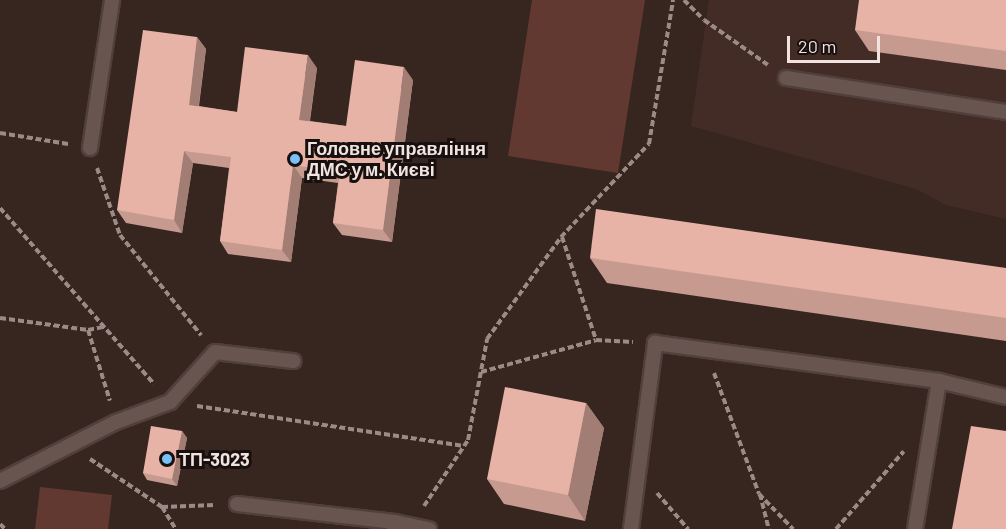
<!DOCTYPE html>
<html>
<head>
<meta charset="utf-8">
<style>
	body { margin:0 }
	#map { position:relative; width:1006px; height:529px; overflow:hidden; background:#372520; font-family:Barlow,sans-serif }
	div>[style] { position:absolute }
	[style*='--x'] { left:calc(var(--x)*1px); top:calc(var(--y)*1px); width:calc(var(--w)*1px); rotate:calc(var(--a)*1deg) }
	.built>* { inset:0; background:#442c26 }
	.green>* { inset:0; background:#623930 }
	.path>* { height:4px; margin-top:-2px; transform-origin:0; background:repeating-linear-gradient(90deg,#9a8b87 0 6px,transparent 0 9px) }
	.roads { filter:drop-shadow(2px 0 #50403d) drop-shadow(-2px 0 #50403d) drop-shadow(0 2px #50403d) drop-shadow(0 -2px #50403d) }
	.lane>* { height:14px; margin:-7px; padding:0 7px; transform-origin:7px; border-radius:7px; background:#69554f }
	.wall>* { inset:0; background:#c69a8f }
	.shaded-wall>* { inset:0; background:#a17d74 }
	.building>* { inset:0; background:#e6b3a6 }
	.dots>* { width:16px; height:16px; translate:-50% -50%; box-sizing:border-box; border:3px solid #18100e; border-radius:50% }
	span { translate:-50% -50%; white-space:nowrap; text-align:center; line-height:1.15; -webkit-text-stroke:6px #18100e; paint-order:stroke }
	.poi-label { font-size:18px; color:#f0e3e0; font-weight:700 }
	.left { translate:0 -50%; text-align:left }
	.scale { position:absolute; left:787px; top:36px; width:93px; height:27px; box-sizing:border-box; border:3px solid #f0e3e0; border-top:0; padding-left:8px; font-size:18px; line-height:21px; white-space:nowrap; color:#f0e3e0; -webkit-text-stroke:4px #18100e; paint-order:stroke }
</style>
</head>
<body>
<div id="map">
	<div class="built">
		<i style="clip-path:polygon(709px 0,1006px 0,1006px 219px,946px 205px,916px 189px,691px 126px)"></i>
	</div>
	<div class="green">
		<i style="clip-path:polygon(532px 0,645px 0,618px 173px,508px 156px)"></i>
		<i style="clip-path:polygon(40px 487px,112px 495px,108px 529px,35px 529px)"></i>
	</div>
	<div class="path">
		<i style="--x:684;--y:0;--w:28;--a:45"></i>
		<i style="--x:704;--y:20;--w:78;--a:35.1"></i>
		<i style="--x:0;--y:133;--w:69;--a:9.2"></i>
		<i style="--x:97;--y:168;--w:71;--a:71.1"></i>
		<i style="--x:120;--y:235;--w:129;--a:51"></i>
		<i style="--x:0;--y:208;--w:234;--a:48.8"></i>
		<i style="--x:562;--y:237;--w:108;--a:71.7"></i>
		<i style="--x:596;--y:340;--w:37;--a:3"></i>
		<i style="--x:0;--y:318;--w:89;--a:7.8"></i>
		<i style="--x:88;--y:330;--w:15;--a:-11"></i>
		<i style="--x:88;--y:330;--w:74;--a:72.8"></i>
		<i style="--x:481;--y:372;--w:119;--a:-15.5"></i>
		<i style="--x:714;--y:373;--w:129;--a:69.6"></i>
		<i style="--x:759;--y:494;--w:49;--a:45.8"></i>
		<i style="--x:197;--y:406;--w:270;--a:8.5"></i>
		<i style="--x:90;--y:459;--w:87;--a:33.7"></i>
		<i style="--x:162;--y:507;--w:53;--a:-2.2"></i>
		<i style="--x:657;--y:493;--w:48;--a:49.3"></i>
		<i style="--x:760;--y:494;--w:36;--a:76"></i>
		<i style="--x:424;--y:506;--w:79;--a:-56.3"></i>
		<i style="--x:468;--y:440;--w:103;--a:-79.3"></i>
		<i style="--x:487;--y:339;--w:126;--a:-54"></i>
		<i style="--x:561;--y:237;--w:128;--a:-46.6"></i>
		<i style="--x:649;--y:144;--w:146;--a:-80.5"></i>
		<i style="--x:162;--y:507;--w:26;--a:58"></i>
		<i style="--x:0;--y:524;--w:7;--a:45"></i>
		<i style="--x:836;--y:529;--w:103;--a:-48.9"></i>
	</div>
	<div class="roads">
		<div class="lane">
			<i style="--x:786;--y:78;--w:223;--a:8.8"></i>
			<i style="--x:90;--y:148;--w:150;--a:-81.5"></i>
			<i style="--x:0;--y:481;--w:130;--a:-27"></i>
			<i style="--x:116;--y:422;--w:58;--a:-20.3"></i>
			<i style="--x:170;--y:402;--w:67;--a:-48"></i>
			<i style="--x:215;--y:352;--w:79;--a:6.6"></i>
			<i style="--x:237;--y:504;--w:159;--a:6.5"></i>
			<i style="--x:394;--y:529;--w:7;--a:-82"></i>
			<i style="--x:395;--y:522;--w:35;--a:12"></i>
			<i style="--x:631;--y:529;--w:188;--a:-82.6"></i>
			<i style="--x:655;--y:343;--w:287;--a:7.6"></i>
			<i style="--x:939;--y:381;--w:69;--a:13.4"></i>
			<i style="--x:915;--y:529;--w:150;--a:-80.8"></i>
		</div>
	</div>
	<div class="wall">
		<i style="clip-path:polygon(1006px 0,1006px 70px,869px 51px,855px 30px)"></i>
		<i style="clip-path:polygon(197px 37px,206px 49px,199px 106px,237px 112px,317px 68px,310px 121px,346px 126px,413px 80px,392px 242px,342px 235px,333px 223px,338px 183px,302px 178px,291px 262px,228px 254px,220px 241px,229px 168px,193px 163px,182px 233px,126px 223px,117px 210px)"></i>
		<i style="clip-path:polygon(590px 258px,1006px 268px,1006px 341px,607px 283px)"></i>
		<i style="clip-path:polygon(586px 403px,604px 428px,585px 521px,504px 504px,487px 479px)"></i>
		<i style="clip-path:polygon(182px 431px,187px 438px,177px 486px,147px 480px,143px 473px)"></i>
	</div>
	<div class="shaded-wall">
		<i style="clip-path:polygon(197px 37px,206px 49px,197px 117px,189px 105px)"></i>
		<i style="clip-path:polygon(308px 55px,317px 68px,308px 132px,299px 120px)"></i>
		<i style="clip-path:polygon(404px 67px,413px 80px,392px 242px,383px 230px)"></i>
		<i style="clip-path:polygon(184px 151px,193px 163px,182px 233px,174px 220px)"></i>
		<i style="clip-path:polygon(293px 165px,302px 178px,291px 262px,282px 250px)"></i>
		<i style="clip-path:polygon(586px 403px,604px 428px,585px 521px,568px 495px)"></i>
		<i style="clip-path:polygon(182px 431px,187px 438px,177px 486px,172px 479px)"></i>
	</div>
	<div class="building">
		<i style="clip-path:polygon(859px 0,1006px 0,1006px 51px,855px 30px)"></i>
		<i style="clip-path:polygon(143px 30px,197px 37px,189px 105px,237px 112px,245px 47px,308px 55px,299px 120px,346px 126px,355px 60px,404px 67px,383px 230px,333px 223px,340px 172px,293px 165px,282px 250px,220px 241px,231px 157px,184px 151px,174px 220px,117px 210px)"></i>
		<i style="clip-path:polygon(596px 209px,1006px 268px,1006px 318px,590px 258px)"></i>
		<i style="clip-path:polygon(505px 387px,586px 403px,568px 495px,487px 479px)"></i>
		<i style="clip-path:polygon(151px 426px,182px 431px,172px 479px,143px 473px)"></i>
		<i style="clip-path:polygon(971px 426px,1006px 431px,1006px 529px,952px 529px)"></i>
	</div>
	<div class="dots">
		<i style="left:295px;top:159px;background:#79bff8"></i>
		<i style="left:167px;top:459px;background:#79bff8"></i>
	</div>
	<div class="poi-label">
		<span class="left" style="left:307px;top:159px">Головне управління<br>ДМС у м. Києві</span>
		<span class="left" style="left:179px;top:459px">ТП-3023</span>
	</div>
	<div class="scale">20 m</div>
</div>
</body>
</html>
